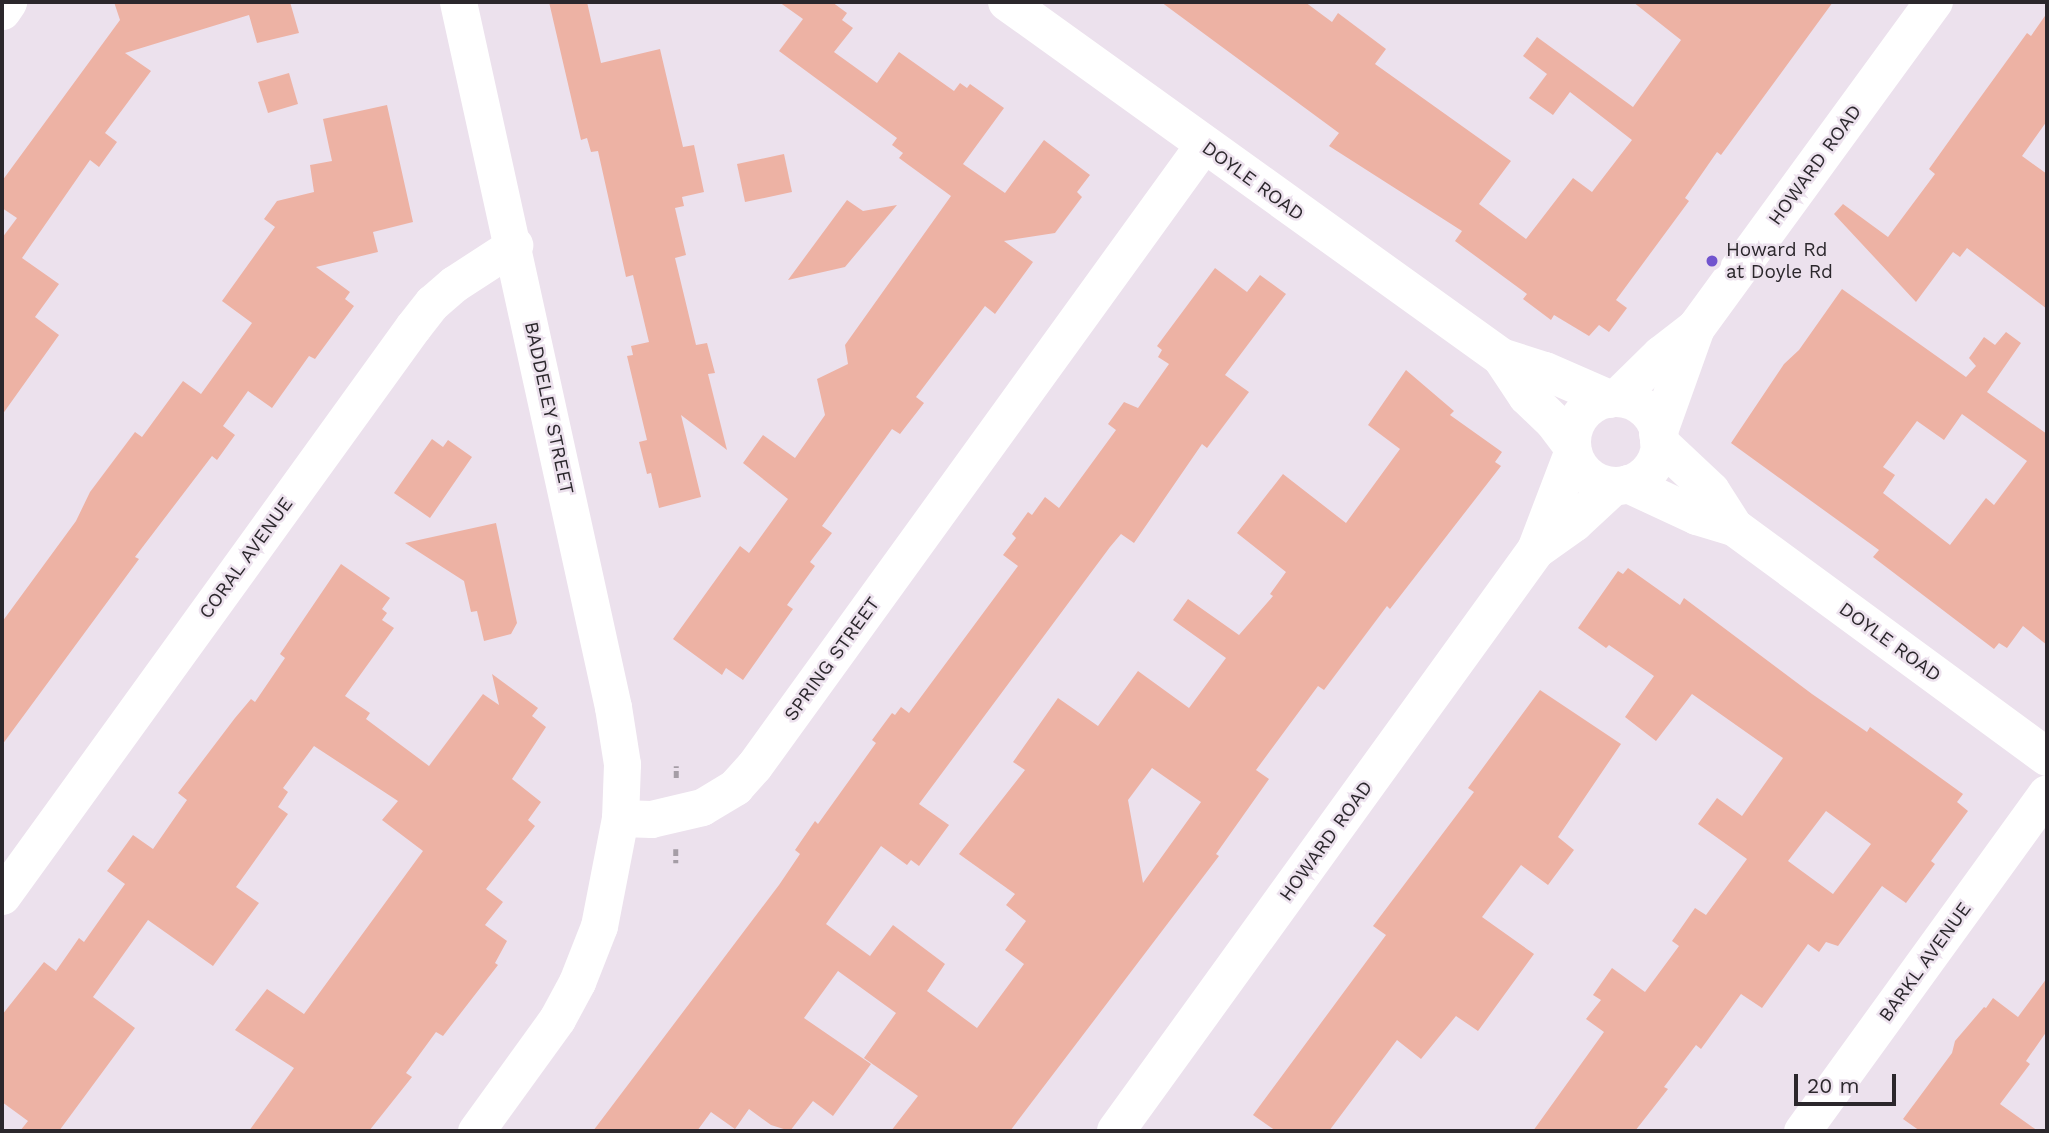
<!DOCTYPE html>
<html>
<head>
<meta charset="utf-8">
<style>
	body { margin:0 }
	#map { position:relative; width:2049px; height:1133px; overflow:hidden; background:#ece1ed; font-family:"Work Sans",sans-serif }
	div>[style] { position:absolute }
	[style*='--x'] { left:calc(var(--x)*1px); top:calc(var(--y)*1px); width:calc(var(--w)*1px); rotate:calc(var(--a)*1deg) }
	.building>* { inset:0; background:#edb2a4 }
	.path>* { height:4.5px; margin-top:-2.25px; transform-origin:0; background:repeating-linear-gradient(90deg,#a59da6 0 7px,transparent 0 10.5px) }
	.street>* { height:37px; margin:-18.5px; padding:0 18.5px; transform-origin:18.5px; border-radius:18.5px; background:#fff }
	.secondary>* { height:38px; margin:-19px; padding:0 19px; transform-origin:19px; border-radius:19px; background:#fff }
	.secondary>.ring { margin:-19px; padding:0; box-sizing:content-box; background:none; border:38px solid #fff; border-radius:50% }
	.dots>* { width:19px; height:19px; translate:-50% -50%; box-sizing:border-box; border:4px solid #ece1ed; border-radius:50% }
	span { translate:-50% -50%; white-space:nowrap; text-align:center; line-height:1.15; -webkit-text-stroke:5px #ece1ed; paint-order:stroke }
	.street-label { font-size:19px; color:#2b272c }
	.poi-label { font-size:19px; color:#2b272c }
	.left { translate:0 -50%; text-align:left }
	.frame { position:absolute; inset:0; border:4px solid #2b272c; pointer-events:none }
	.scale { position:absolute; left:1794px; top:1074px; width:102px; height:32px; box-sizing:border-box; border:4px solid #2b272c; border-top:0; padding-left:9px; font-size:21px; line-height:24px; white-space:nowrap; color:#2b272c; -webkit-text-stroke:5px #ece1ed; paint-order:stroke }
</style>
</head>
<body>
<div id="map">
	<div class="building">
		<i style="clip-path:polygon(114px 2px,290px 2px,299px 33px,257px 43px,249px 15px,125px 53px,151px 71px,105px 133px,117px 142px,99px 167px,90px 160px,22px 258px,59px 284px,35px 317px,59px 335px,2px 415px,2px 238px,17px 218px,2px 208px,2px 181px,120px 20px)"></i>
		<i style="clip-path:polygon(549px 2px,587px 2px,601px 63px,660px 49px,683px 147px,694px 145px,704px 192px,682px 197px,684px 206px,675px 208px,686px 255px,675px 258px,696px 345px,707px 343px,715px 373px,708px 374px,727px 450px,681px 415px,701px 497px,659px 508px,651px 473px,647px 474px,639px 442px,647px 440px,627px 356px,633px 355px,631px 346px,649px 342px,633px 275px,626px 277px,598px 151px,591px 152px,587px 138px,581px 140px)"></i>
		<i style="clip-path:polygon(779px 2px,832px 2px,847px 13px,842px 20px,853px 28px,834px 52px,877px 83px,899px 52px,954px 91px,960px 83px,967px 88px,970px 84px,1004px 108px,963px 164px,1005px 193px,1044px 140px,1090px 175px,1077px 192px,1082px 197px,1055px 233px,1004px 241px,1033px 262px,995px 314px,985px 306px,916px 397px,924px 403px,900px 434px,892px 429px,822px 526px,832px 533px,810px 562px,815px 566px,787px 605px,793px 609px,743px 680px,726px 668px,722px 675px,673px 639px,740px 546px,749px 553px,788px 499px,743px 463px,763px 435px,795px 458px,825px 415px,817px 379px,848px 364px,845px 345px,951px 196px,899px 158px,903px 153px,892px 145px,897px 138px,779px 51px,803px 19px)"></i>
		<i style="clip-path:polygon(1161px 2px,1305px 2px,1332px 22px,1338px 13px,1386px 49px,1375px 64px,1511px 161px,1479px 204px,1526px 239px,1573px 178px,1592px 192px,1632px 140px,1570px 92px,1553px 115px,1529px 98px,1547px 74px,1523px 56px,1537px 37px,1633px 107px,1681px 40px,1633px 2px,1833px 2px,1721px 155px,1717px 152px,1685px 198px,1689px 201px,1616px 300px,1627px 308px,1609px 332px,1599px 325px,1589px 336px,1554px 315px,1551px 320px,1523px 299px,1527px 294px,1455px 241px,1462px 231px,1329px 146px,1339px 133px)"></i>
		<i style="clip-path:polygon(2047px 13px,2047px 121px,2022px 156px,2047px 174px,2047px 309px,1967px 248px,1960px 257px,1953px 252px,1916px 302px,1834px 214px,1843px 204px,1888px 237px,1935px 174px,1929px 169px,1969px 113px,2027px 33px,2031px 36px)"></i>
		<i style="clip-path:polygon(289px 73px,298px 104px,268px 113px,258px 82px)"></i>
		<i style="clip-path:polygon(387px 105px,413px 222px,373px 232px,378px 252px,316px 267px,350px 292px,345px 299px,354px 306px,315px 359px,309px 356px,272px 408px,248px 391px,223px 426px,235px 435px,217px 460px,212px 456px,135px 557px,139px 559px,2px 745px,2px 622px,76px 521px,90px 492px,135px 432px,142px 437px,183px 381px,201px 394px,252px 323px,222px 301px,275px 227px,264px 219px,277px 201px,314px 192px,310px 165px,332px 161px,323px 119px)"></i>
		<i style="clip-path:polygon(784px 154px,792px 192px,745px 202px,737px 164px)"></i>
		<i style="clip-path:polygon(847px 200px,863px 211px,897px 205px,845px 267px,788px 280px)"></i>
		<i style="clip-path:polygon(evenodd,1215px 268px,1247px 292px,1260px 275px,1286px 294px,1225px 375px,1249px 392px,1207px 448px,1202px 444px,1134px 543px,1121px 534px,1110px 547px,919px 804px,949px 825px,919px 866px,911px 860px,907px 865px,881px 846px,826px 924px,870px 956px,893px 925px,945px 964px,927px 991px,977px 1028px,1024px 964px,1005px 950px,1026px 921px,1006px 905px,1015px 894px,959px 854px,1025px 770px,1013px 762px,1058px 698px,1098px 726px,1138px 671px,1189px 708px,1226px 658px,1173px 620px,1188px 599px,1239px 635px,1273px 596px,1270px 594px,1286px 572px,1237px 533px,1283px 474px,1346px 523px,1400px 449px,1368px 425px,1406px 370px,1454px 411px,1450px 415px,1502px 452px,1495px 462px,1501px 466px,1390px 609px,1387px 606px,1324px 690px,1318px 686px,1256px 770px,1269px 779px,1216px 854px,1219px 856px,1010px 1131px,891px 1131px,918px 1096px,864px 1058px,896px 1013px,838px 971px,804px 1018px,871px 1064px,833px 1116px,813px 1101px,790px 1131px,771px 1125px,749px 1109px,735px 1129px,711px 1112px,697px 1131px,593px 1131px,779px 885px,800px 854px,795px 850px,815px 821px,818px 824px,876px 743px,872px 740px,892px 713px,895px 715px,901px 707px,909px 713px,1018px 566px,1003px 555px,1016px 538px,1012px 534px,1028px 512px,1032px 515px,1045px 497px,1059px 508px,1116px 430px,1108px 424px,1124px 402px,1138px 408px,1169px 364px,1158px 357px,1162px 350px,1157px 346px,1215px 268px,1152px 768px,1201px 802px,1143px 883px,1128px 800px,1152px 768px)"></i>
		<i style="clip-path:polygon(evenodd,1842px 289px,1966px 377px,1976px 366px,1969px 358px,1984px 337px,1995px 345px,2006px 332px,2021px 343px,1987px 392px,2047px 434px,2047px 645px,2023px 626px,2007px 648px,1999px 643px,1994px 649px,1873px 557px,1879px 550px,1731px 443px,1784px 364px,1799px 350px,1842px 289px,1962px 414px,2027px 461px,1994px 505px,1986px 498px,1950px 545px,1883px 493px,1895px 475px,1883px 467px,1917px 421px,1944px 440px,1962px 414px)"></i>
		<i style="clip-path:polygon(432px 439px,443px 447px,448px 440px,472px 457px,430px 518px,394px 493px)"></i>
		<i style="clip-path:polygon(496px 523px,517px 623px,511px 634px,484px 641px,477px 611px,471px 612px,464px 581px,405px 543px)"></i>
		<i style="clip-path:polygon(341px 564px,390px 598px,382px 609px,387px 613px,382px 620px,394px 628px,345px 696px,370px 713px,366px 719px,429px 766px,483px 694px,499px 705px,492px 674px,538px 708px,532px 716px,546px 727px,512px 779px,541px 802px,528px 820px,535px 826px,486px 889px,503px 902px,485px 925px,507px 941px,495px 963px,498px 965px,443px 1036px,436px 1032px,406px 1073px,412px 1077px,369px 1131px,249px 1131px,294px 1068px,235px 1030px,267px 989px,304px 1014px,423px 851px,382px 820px,398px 801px,314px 746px,283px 788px,288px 792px,278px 807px,288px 814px,236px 887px,259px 903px,213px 966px,148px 920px,93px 997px,135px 1028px,59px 1131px,20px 1131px,28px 1121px,2px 1102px,2px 1015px,44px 962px,56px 971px,79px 938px,84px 942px,125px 884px,107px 871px,133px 835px,153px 849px,187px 800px,178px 793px,235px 718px,251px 699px,255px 702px,285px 658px,280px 654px)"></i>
		<i style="clip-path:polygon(evenodd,1628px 568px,1680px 605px,1684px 598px,1812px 694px,1867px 732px,1870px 727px,1963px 794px,1957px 802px,1968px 811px,1931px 861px,1935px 864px,1906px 903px,1882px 886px,1838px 946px,1826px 942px,1819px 952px,1808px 944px,1762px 1008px,1741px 994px,1701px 1049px,1696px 1045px,1664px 1087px,1668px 1089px,1635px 1131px,1533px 1131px,1604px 1032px,1586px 1019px,1601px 1000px,1593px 995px,1612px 968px,1645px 992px,1679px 946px,1672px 941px,1695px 908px,1706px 915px,1747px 859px,1698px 824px,1717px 798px,1742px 816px,1783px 758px,1692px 694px,1656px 741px,1625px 717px,1654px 676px,1609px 645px,1606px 648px,1578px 628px,1618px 571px,1623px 574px,1628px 568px,1826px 811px,1871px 844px,1833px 894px,1788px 861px,1826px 811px)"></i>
		<i style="clip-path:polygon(1540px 690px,1621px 744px,1558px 837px,1574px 850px,1548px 885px,1521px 865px,1482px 917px,1534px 954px,1478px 1031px,1456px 1016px,1421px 1059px,1397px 1040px,1329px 1131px,1276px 1131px,1253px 1115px,1386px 935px,1373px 926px,1474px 792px,1468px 788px)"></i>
		<i style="clip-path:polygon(2047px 978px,2047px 1031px,2026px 1061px,2030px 1064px,2000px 1104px,2038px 1131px,1920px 1131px,1903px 1119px,1952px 1053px,1955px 1041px,1984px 1007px,1986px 1008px,1993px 998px,2018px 1017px)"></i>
	</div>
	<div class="path">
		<i style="--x:676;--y:778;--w:12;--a:-90"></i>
		<i style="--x:676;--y:849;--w:14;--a:90"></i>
	</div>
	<div class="street">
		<i style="--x:458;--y:2;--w:722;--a:77.6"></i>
		<i style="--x:613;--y:707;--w:58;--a:81"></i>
		<i style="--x:622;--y:764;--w:54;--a:92.1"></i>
		<i style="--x:2;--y:11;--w:11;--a:-56"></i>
		<i style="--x:2;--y:896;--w:702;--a:-54.16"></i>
		<i style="--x:413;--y:327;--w:31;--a:-52"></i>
		<i style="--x:432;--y:303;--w:29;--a:-41"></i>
		<i style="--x:454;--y:284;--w:72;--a:-33"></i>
		<i style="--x:476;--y:1131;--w:138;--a:-54.1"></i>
		<i style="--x:557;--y:1019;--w:42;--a:-61.6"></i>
		<i style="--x:577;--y:982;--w:60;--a:-68.6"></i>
		<i style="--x:599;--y:926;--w:110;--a:-79"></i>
		<i style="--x:620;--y:818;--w:31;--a:2"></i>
		<i style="--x:651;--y:819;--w:52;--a:-13.2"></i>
		<i style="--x:702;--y:807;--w:39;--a:-31"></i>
		<i style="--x:735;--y:787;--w:28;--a:-48"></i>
		<i style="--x:754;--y:766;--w:766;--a:-54.13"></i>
		<i style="--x:1802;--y:1131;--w:417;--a:-54.1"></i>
	</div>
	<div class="secondary">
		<i style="--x:1007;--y:2;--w:608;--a:35.7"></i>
		<i style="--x:1501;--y:357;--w:46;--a:17.7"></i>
		<i style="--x:1545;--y:371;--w:70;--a:23.6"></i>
		<i style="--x:1501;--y:357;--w:47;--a:56.3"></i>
		<i style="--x:1527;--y:396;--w:37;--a:44"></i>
		<i style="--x:1554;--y:422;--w:30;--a:53"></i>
		<i style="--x:1617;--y:398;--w:62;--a:-44.3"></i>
		<i style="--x:1661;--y:355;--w:44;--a:-37.6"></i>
		<i class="ring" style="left:1572px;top:398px;width:50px;height:50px"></i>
		<i style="--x:1658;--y:434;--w:113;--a:-70.3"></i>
		<i style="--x:1696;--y:328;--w:404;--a:-53.9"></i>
		<i style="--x:1659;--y:442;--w:71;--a:43.3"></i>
		<i style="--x:1711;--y:491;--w:43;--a:57.4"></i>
		<i style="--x:1628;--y:484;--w:76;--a:24.9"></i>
		<i style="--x:1697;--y:516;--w:39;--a:17"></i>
		<i style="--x:1734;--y:527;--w:388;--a:36.3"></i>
		<i style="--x:1536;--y:550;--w:47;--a:-35.4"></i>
		<i style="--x:1574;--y:523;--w:54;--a:-42.8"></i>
		<i style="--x:1116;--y:1131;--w:717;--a:-54.14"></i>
		<i style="--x:1536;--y:550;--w:104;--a:-69.1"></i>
	</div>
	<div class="dots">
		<i style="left:1712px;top:261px;background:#7154ce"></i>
	</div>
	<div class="street-label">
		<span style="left:1815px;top:165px;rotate:-54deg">HOWARD ROAD</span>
		<span style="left:1253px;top:181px;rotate:36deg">DOYLE ROAD</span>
		<span style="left:549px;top:408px;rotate:78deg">BADDELEY STREET</span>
		<span style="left:246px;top:558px;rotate:-54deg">CORAL AVENUE</span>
		<span style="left:1890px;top:642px;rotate:36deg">DOYLE ROAD</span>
		<span style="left:832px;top:659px;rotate:-54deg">SPRING STREET</span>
		<span style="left:1326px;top:841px;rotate:-54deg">HOWARD ROAD</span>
		<span style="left:1925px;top:962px;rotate:-54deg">BARKL AVENUE</span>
	</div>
	<div class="poi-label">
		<span class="left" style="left:1726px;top:261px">Howard Rd<br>at Doyle Rd</span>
	</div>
	<div class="frame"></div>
	<div class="scale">20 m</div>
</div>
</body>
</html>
